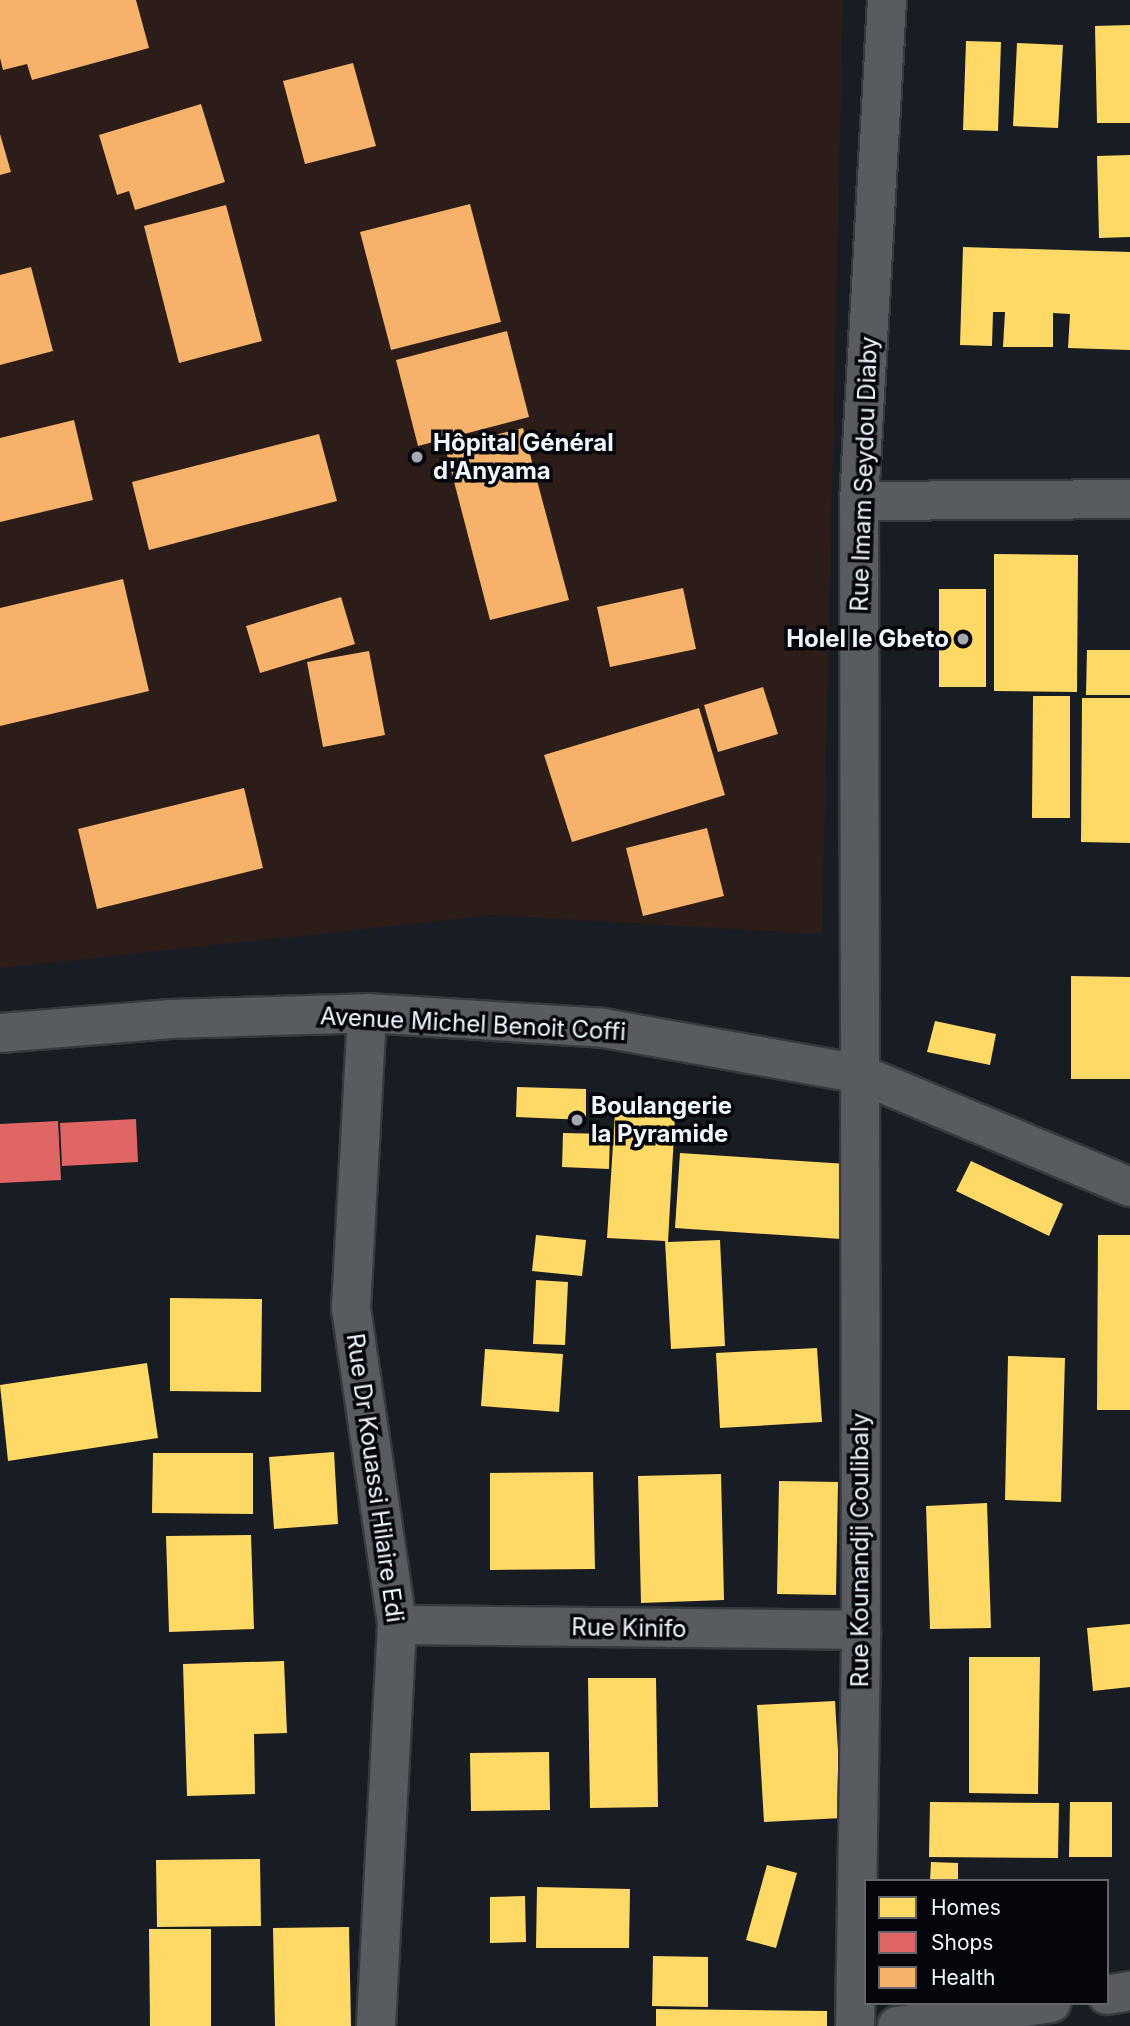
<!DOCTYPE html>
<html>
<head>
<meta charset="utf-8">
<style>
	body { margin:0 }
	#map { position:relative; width:1130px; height:2026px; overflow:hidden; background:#181d23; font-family:Inter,sans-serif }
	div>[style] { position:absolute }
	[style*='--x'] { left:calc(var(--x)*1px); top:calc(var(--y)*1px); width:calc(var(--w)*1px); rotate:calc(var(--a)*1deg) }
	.medical>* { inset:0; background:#2c1d19 }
	.homes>* { inset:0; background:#ffd966 }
	.shops>* { inset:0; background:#e06666 }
	.health>* { inset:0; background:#f6b26b }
	.roads { filter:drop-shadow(2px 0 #363a40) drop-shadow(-2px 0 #363a40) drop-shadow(0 2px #363a40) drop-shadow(0 -2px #363a40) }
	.minor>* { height:38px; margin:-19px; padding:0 19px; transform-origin:19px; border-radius:19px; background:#585c61 }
	.dots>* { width:19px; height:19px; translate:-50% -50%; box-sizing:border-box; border:4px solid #04060b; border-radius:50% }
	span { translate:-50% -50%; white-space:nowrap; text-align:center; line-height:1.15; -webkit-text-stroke:7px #04060b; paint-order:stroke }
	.poi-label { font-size:24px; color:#eff5fd; font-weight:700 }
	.left { translate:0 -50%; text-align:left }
	.right { translate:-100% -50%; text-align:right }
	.street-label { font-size:24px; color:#eff5fd }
	.legend { position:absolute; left:864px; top:1879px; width:245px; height:126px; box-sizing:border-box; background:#04060b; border:2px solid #62666c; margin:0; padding:9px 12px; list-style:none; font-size:21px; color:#eff5fd }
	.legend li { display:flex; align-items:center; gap:14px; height:35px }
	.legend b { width:35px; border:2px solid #62666c }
</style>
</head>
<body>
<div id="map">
	<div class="medical">
		<i style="clip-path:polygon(0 0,843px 0,822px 934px,493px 915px,0 968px)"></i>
	</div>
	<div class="homes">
		<i style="clip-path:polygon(1130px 25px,1130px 123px,1097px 123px,1095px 26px)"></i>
		<i style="clip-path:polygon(966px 41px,1001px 42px,998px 131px,963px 130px)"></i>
		<i style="clip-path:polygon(1017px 43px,1063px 45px,1058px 128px,1013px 126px)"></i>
		<i style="clip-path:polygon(1130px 155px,1130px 237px,1099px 238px,1097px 156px)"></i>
		<i style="clip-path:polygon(963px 247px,1130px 252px,1130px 350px,1068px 348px,1070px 314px,1053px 313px,1053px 347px,1003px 347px,1005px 312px,993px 312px,992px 346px,960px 345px)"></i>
		<i style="clip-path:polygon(994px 554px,1078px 555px,1077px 692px,994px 691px)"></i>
		<i style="clip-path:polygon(939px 589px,986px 589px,986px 687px,939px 687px)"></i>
		<i style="clip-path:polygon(1087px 650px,1130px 650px,1130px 695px,1086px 695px)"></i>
		<i style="clip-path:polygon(1033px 696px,1070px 696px,1070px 818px,1032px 818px)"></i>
		<i style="clip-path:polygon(1082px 698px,1130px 698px,1130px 843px,1081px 842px)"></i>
		<i style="clip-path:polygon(1071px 976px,1130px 977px,1130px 1079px,1071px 1079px)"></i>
		<i style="clip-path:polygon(935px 1021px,996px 1034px,990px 1065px,927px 1052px)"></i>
		<i style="clip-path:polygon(517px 1087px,586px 1089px,586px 1120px,516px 1117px)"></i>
		<i style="clip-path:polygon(615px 1113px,675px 1117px,668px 1242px,720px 1240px,725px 1346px,671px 1349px,665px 1241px,607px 1238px)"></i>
		<i style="clip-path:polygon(563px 1133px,610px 1134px,609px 1169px,562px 1167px)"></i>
		<i style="clip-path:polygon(680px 1153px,847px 1164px,841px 1239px,675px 1228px)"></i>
		<i style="clip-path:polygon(971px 1161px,1063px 1204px,1049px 1236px,956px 1191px)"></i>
		<i style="clip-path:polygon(536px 1235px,586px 1240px,582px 1276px,532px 1271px)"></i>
		<i style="clip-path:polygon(1098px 1235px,1130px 1235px,1130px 1410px,1097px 1410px)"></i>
		<i style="clip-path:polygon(536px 1280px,568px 1282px,565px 1345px,533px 1344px)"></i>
		<i style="clip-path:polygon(170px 1298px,262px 1299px,261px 1392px,170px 1391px)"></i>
		<i style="clip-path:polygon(817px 1348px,822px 1422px,720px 1428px,716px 1353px)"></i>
		<i style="clip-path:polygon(485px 1349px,563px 1354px,559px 1412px,481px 1406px)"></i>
		<i style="clip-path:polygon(1008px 1356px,1065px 1358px,1061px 1502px,1005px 1500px)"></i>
		<i style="clip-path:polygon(147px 1363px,158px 1438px,8px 1461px,0 1385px)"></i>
		<i style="clip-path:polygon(334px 1452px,338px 1524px,274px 1529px,269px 1457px)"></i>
		<i style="clip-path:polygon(153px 1453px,253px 1453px,253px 1514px,152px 1513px)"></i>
		<i style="clip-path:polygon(593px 1472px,595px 1569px,490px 1570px,490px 1473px)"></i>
		<i style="clip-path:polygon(721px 1474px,724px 1600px,641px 1603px,638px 1476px)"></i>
		<i style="clip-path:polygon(779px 1481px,838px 1482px,836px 1595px,777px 1594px)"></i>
		<i style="clip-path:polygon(987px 1503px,991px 1628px,930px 1629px,926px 1506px)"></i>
		<i style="clip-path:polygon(251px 1535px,254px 1629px,169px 1632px,166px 1536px)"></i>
		<i style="clip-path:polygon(1130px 1624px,1130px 1687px,1093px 1691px,1087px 1628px)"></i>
		<i style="clip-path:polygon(969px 1657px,1040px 1657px,1038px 1794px,969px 1793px)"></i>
		<i style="clip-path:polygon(284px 1661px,287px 1733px,254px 1734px,255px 1794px,187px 1796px,183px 1664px)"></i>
		<i style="clip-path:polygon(588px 1678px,656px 1678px,658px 1807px,590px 1808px)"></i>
		<i style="clip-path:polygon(835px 1701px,842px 1818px,764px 1822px,757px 1705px)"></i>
		<i style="clip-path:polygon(549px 1752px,550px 1810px,471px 1811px,470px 1753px)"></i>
		<i style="clip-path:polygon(930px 1802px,1059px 1803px,1058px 1858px,929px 1857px)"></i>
		<i style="clip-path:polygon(1070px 1802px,1112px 1802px,1112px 1857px,1069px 1857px)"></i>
		<i style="clip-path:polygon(260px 1859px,261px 1926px,157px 1927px,156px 1860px)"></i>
		<i style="clip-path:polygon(931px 1862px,958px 1863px,958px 1881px,930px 1881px)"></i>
		<i style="clip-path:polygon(767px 1865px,797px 1873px,776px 1948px,746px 1940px)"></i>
		<i style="clip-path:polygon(537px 1887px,630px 1889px,629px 1948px,536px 1948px)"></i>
		<i style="clip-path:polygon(525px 1896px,526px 1942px,490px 1943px,490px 1897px)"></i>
		<i style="clip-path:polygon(349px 1927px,351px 2026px,275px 2026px,273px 1928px)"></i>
		<i style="clip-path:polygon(149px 1929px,211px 1929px,211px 2026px,150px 2026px)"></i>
		<i style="clip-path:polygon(653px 1956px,708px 1957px,708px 2007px,652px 2006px)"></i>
		<i style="clip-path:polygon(656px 2009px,827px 2011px,827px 2026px,656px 2026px)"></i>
	</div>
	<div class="shops">
		<i style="clip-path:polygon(136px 1119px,138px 1162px,62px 1166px,60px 1123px)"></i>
		<i style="clip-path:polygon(58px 1121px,61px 1180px,0 1183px,0 1124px)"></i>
	</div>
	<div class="health">
		<i style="clip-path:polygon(0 0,136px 0,149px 48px,32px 80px,27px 64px,3px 70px,0 58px)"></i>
		<i style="clip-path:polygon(353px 63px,376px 146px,305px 164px,283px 81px)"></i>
		<i style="clip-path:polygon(201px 104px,225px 182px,135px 210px,129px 191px,117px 195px,99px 135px)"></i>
		<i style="clip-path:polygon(0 134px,11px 172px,0 175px)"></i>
		<i style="clip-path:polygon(470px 204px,501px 322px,391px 350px,360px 232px)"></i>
		<i style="clip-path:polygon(226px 205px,262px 341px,179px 363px,144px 226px)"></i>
		<i style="clip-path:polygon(31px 267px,53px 351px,0 365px,0 275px)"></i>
		<i style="clip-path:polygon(507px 331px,529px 417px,418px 446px,396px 360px)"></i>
		<i style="clip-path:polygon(74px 420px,93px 500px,0 522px,0 438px)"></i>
		<i style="clip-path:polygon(523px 428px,569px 600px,490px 620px,445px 447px)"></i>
		<i style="clip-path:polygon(319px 434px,337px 501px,149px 550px,132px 482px)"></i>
		<i style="clip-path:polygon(123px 579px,149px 691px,0 726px,0 608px)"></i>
		<i style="clip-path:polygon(683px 588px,696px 649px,610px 667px,597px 607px)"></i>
		<i style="clip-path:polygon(341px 597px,355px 644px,260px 673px,246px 626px)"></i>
		<i style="clip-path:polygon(369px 651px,385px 735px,323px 747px,307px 662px)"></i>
		<i style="clip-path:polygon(763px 687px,778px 734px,718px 752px,704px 705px)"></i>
		<i style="clip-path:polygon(699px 708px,725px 795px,572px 842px,544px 755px)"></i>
		<i style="clip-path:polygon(244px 788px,263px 868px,97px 909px,78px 829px)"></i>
		<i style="clip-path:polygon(707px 828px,724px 896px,643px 916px,626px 848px)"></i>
	</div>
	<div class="roads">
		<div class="minor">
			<i style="--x:859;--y:501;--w:271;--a:-0.4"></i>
			<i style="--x:367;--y:1013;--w:295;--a:93.1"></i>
			<i style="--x:351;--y:1308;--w:320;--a:81.7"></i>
			<i style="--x:397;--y:1625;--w:402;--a:93"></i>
			<i style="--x:0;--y:1033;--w:171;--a:-4.7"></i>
			<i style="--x:170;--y:1019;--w:197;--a:-1.7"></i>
			<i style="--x:367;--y:1013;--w:236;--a:3.6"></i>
			<i style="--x:603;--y:1028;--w:261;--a:10.1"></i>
			<i style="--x:860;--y:1074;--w:293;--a:22.7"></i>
			<i style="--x:397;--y:1625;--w:464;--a:0.6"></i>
			<i style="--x:1107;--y:1995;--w:23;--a:-10"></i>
			<i style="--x:855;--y:2026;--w:396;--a:-89.1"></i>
			<i style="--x:861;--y:1630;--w:1129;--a:-90.1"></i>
			<i style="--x:859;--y:501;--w:502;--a:-86.8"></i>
			<i style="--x:897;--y:2026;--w:156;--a:-8.5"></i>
		</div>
	</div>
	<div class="dots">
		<i style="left:417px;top:457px;background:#a4a9b1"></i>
		<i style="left:963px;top:639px;background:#a4a9b1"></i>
		<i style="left:577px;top:1120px;background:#a4a9b1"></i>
	</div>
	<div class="poi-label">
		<span class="left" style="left:433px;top:457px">Hôpital Général<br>d'Anyama</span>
		<span class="right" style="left:949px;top:639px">Holel le Gbeto</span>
		<span class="left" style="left:591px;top:1120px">Boulangerie<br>la Pyramide</span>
	</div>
	<div class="street-label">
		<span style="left:864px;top:474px;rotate:-88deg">Rue Imam Seydou Diaby</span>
		<span style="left:473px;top:1024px;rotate:3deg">Avenue Michel Benoit Coffi</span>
		<span style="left:375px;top:1478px;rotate:82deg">Rue Dr Kouassi Hilaire Edi</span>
		<span style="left:860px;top:1550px;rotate:-90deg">Rue Kounandji Coulibaly</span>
		<span style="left:629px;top:1628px;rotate:1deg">Rue Kinifo</span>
	</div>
	<ul class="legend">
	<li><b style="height:19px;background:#ffd966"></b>Homes</li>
	<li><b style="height:19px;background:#e06666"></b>Shops</li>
	<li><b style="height:19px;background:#f6b26b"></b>Health</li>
	</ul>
</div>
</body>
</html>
